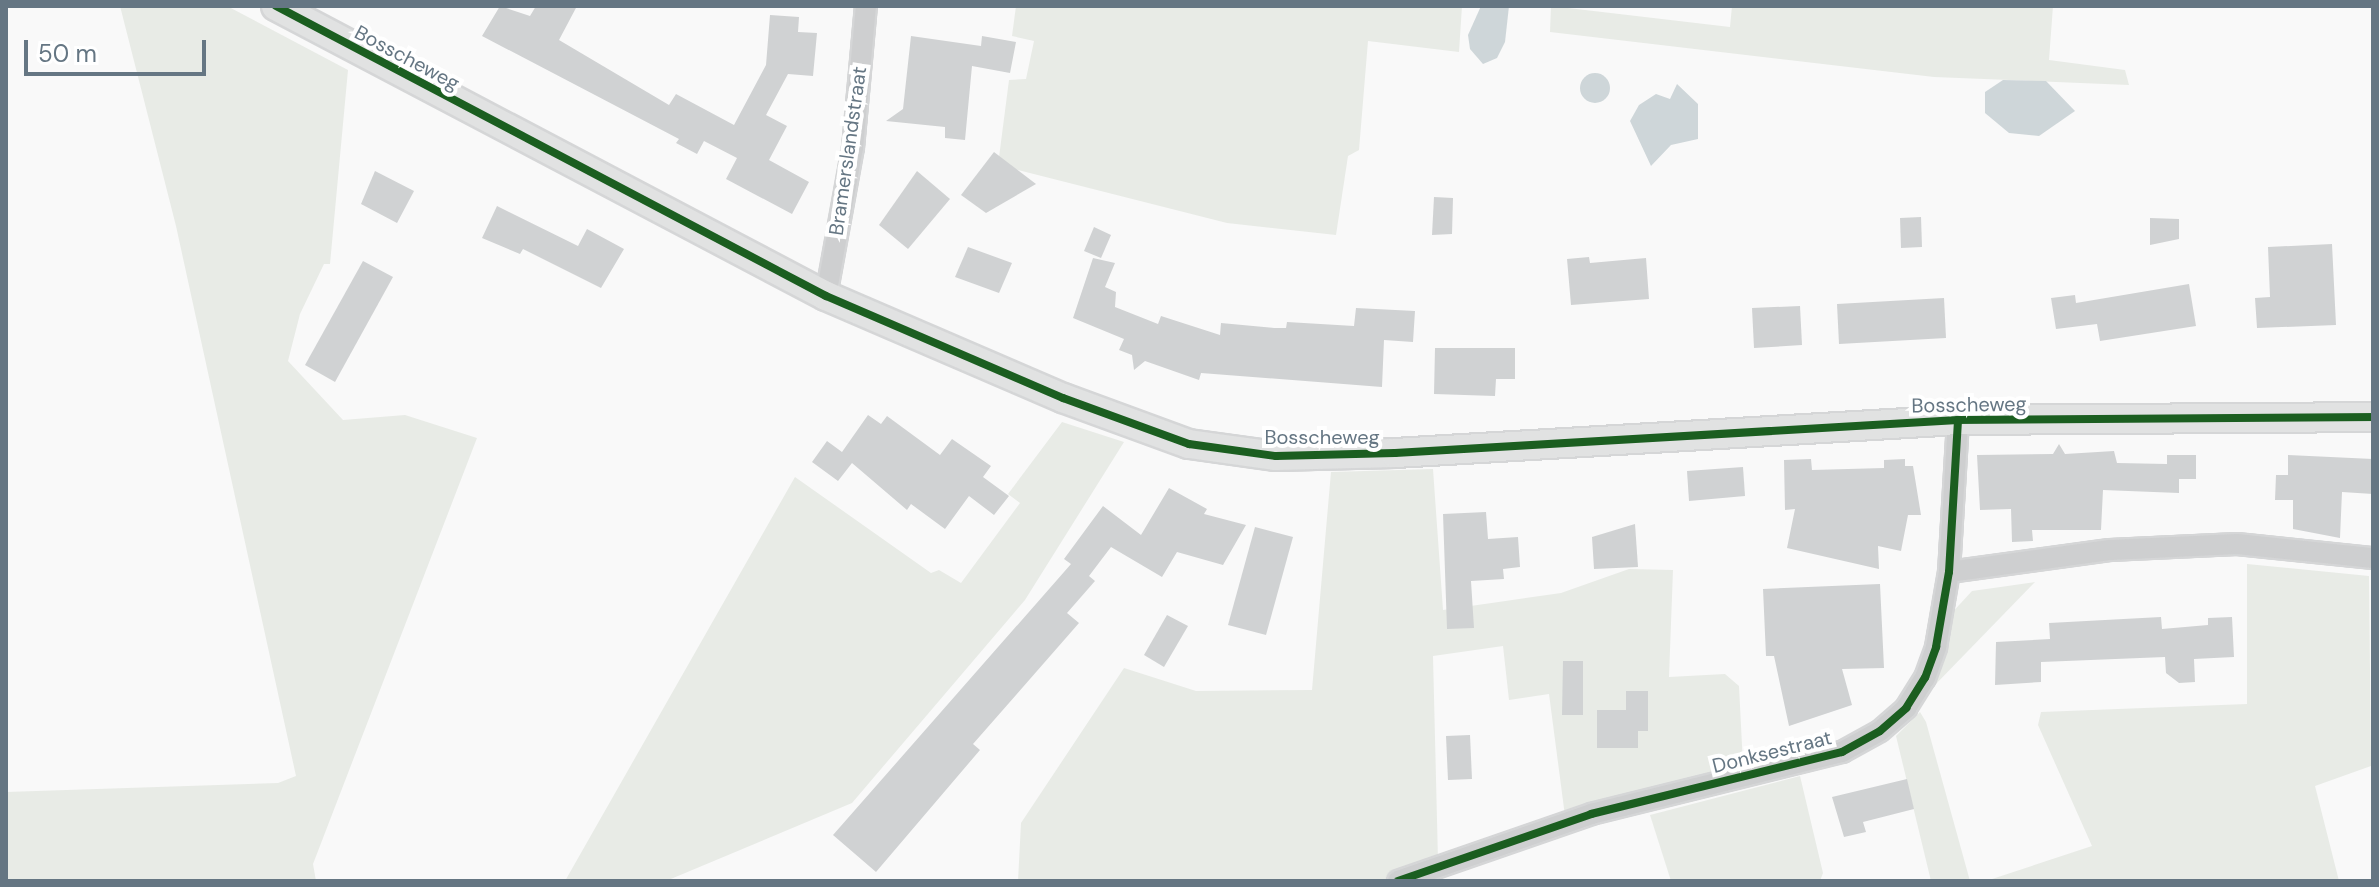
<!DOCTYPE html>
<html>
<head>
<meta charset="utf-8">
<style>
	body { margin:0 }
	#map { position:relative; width:2379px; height:887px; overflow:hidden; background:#f9f9f9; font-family:"DM Sans",sans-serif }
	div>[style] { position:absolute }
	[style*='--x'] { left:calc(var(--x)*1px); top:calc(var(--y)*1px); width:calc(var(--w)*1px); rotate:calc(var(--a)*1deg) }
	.green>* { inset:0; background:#e8ebe6 }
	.water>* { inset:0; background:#ced6d9 }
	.round { border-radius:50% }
	.building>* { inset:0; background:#d0d2d3 }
	.roads { filter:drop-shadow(2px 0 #d5d6d7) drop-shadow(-2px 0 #d5d6d7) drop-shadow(0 2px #d5d6d7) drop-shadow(0 -2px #d5d6d7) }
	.street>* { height:20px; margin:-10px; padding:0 10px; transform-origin:10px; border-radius:10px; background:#cecfd0 }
	.secondary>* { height:28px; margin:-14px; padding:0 14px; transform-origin:14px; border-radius:14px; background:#e1e2e2 }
	.cycleway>* { height:8px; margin:-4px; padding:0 4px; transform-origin:4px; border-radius:4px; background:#1b5e20 }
	span { translate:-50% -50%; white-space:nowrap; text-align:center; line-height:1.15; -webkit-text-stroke:8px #fff; paint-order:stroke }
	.street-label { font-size:20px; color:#657683 }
	.frame { position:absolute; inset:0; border:8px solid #657683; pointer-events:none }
	.scale { position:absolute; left:24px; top:40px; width:182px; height:36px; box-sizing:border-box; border:4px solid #657683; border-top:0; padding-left:10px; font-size:24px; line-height:28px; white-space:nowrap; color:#657683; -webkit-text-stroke:6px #fff; paint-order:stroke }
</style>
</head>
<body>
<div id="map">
	<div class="green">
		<i style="clip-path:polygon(120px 6px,227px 6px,348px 70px,330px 264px,324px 264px,300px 314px,288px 361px,343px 420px,405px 415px,477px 438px,313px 864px,316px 881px,6px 881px,6px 792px,278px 783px,296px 776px,176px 226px)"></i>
		<i style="clip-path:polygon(1016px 6px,1462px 6px,1459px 52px,1368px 41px,1359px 150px,1348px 156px,1336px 235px,1227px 223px,998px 165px,1009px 80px,1026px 79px,1034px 41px,1012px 36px)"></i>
		<i style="clip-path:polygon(1551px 6px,1730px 27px,1732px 6px,2053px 6px,2049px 60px,2125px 70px,2129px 85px,1934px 77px,1550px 32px)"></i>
		<i style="clip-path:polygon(1062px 422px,1124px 442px,1025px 600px,852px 803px,666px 881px,565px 881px,795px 477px,931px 573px,939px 570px,961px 583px,1020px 503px,1008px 494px)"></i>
		<i style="clip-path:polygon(1433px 469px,1443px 610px,1561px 593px,1629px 569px,1673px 570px,1669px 677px,1725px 674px,1739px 686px,1743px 765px,1565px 816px,1549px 694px,1509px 700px,1503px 646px,1433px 656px,1438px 860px,1383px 881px,1018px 881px,1021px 823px,1124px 668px,1196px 691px,1312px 690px,1331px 472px)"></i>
		<i style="clip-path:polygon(2247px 564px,2369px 576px,2371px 766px,2315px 786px,2339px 881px,1986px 881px,2092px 846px,2038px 725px,2041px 712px,2247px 704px)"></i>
		<i style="clip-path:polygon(2035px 582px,1933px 687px,1948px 617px,1972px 591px)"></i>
		<i style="clip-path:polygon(1920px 712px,1926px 722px,1970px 881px,1931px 881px,1896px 736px)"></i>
		<i style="clip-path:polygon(1800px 776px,1823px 873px,1820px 881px,1671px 881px,1650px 815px)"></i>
	</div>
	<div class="water">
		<i style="clip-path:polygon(1481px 6px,1509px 6px,1505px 42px,1497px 58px,1483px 64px,1470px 49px,1468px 35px)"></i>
		<i class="round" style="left:1580px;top:73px;width:30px;height:30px"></i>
		<i style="clip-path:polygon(2003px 80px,2046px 81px,2075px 111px,2039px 136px,2009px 133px,1985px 113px,1985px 92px)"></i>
		<i style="clip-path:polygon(1677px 84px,1698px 104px,1698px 139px,1671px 145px,1651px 166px,1630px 121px,1639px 105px,1656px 94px,1670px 99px)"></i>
	</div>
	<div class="building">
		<i style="clip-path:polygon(500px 6px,530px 16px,536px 6px,577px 6px,559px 40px,669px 105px,676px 94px,734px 125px,766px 65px,770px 15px,799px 17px,798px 32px,817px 33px,813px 76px,788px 74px,766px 115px,787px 126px,769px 160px,809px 182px,792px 214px,726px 179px,737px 158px,704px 141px,697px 154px,676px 143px,679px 139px,482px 36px)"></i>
		<i style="clip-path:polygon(911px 36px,981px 46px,982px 36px,1016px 42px,1010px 73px,972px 66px,965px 140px,945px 138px,945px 127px,886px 121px,903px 109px)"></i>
		<i style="clip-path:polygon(994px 152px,1036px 184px,986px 213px,961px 195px)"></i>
		<i style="clip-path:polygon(375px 171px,414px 191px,397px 223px,361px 204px)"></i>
		<i style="clip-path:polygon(917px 171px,950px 199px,908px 249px,879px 225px)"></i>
		<i style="clip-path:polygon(1434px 197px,1453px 198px,1452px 234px,1432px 235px)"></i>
		<i style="clip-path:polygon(497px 206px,578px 246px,587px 229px,624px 249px,601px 288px,523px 249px,520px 254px,482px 238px)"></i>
		<i style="clip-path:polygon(1921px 217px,1922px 247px,1901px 248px,1900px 218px)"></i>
		<i style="clip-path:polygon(2150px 218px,2179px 219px,2179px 239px,2150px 245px)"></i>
		<i style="clip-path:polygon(1094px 227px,1111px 235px,1101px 258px,1084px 251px)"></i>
		<i style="clip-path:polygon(2332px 244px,2336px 325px,2257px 328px,2255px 298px,2270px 297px,2268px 247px)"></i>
		<i style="clip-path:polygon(968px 247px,1012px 263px,999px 293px,955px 277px)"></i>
		<i style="clip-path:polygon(1589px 257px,1590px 263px,1646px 258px,1649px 299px,1571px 305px,1567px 259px)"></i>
		<i style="clip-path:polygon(1093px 258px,1115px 263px,1105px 287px,1116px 292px,1115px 307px,1158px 324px,1161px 316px,1220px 335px,1221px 323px,1274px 328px,1286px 328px,1287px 322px,1354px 326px,1356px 308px,1415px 311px,1413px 342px,1384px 340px,1382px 387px,1201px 373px,1199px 380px,1145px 361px,1134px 370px,1132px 355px,1119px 350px,1124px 339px,1073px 318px)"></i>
		<i style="clip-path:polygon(363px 261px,393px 277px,335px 382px,305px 365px)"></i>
		<i style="clip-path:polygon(2189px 284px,2196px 326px,2100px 341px,2097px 324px,2056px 329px,2051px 298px,2075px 295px,2076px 303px)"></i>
		<i style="clip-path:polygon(1944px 298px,1946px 338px,1839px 344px,1837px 304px)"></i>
		<i style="clip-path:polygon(1800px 306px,1802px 345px,1754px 348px,1752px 308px)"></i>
		<i style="clip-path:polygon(1435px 348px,1515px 348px,1515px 379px,1496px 379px,1495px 396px,1434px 394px)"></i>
		<i style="clip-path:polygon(868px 415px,881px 424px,887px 416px,940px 455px,952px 439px,991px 466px,983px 477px,1009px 496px,994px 515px,969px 496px,945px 529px,911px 504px,907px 510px,852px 463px,838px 481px,812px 462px,827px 441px,842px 452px)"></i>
		<i style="clip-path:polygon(2059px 444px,2065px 454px,2114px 451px,2117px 463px,2167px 464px,2167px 455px,2196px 455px,2196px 479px,2179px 479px,2179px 493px,2103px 490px,2101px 530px,2032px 530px,2033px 541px,2012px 542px,2011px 509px,1980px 510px,1977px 455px,2053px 454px)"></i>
		<i style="clip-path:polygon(2288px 455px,2373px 459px,2373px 494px,2342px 492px,2340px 538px,2293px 529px,2293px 500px,2275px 500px,2276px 475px,2288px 475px)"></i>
		<i style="clip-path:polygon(1811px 459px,1812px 470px,1884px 468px,1884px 460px,1905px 459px,1905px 466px,1913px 466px,1921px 515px,1908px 515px,1901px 551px,1878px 546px,1879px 569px,1787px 548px,1795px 509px,1785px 510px,1784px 460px)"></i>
		<i style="clip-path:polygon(1743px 467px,1745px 496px,1689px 501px,1687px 471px)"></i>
		<i style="clip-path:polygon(1169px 488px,1207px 509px,1204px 514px,1246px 525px,1223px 565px,1177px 552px,1162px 577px,1111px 547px,1089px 576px,1095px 581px,1067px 613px,1079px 623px,973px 744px,980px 750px,876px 872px,833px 835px,1071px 564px,1064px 559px,1103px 506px,1141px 535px)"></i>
		<i style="clip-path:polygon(1486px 512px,1488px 539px,1518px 537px,1520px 567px,1503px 569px,1504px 579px,1471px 581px,1474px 628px,1447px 629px,1443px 514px)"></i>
		<i style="clip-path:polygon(1635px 524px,1638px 567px,1594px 569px,1592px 537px)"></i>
		<i style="clip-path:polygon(1255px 527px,1293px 537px,1266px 635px,1228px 625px)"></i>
		<i style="clip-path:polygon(1880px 584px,1884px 668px,1842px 669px,1852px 705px,1789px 726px,1774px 656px,1766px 656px,1763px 589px)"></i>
		<i style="clip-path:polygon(1167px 615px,1188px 626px,1164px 667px,1144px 655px)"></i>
		<i style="clip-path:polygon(2161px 617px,2162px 629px,2208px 625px,2208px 618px,2232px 617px,2234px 657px,2194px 659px,2195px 682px,2179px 683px,2166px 673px,2165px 657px,2041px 662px,2041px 682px,1995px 685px,1996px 642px,2050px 639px,2049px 623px)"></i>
		<i style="clip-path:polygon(1563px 661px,1583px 661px,1583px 715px,1562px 715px)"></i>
		<i style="clip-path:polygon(1626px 691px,1648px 691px,1648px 731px,1638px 731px,1638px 748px,1597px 748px,1597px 710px,1626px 710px)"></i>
		<i style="clip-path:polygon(1470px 735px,1472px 779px,1448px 780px,1446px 736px)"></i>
		<i style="clip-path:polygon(1907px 779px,1914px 809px,1863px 822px,1866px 832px,1844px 837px,1832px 797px)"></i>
	</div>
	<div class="roads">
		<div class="street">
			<i style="--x:826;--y:296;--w:150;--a:-79.7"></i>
			<i style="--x:853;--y:148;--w:143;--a:-84.8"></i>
			<i style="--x:1949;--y:572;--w:162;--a:-7.8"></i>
			<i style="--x:2110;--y:550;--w:127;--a:-2.7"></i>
			<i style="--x:2237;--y:544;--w:137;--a:5.9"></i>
			<i style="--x:1398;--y:881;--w:204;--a:-19.1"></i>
			<i style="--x:1591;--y:814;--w:259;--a:-13.9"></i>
			<i style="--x:1842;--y:752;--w:43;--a:-28.9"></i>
			<i style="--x:1880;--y:731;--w:35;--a:-41"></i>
			<i style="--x:1906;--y:708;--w:36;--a:-58"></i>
			<i style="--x:1925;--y:678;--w:33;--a:-70"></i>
			<i style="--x:1936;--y:647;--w:76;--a:-80.2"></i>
			<i style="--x:1949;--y:572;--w:152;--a:-86.6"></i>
		</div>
		<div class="secondary">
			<i style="--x:276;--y:6;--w:622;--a:27.8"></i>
			<i style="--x:826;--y:296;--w:258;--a:23.3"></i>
			<i style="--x:1063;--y:398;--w:134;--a:20.1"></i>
			<i style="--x:1189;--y:444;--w:88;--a:7.9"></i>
			<i style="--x:1276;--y:456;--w:119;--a:-1.4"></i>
			<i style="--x:1395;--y:453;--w:564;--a:-3.35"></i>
			<i style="--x:1958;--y:420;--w:415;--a:-0.4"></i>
		</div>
	</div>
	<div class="cycleway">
		<i style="--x:276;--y:6;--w:622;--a:27.8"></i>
		<i style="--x:826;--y:296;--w:258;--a:23.3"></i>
		<i style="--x:1063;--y:398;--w:134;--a:20.1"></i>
		<i style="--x:1189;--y:444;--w:88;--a:7.9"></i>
		<i style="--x:1276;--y:456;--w:119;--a:-1.4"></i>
		<i style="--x:1395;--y:453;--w:564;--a:-3.35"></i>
		<i style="--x:1958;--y:420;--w:415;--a:-0.4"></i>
		<i style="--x:1398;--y:881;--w:204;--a:-19.1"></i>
		<i style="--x:1591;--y:814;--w:259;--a:-13.9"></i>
		<i style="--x:1842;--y:752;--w:43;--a:-28.9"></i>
		<i style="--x:1880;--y:731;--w:35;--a:-41"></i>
		<i style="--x:1906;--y:708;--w:36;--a:-58"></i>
		<i style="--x:1925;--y:678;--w:33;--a:-70"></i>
		<i style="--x:1936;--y:647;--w:76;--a:-80.2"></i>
		<i style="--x:1949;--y:572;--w:152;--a:-86.6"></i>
	</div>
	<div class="street-label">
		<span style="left:407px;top:58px;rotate:28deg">Bosscheweg</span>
		<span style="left:848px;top:151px;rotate:-82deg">Bramerslandstraat</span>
		<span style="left:1969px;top:405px;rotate:-1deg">Bosscheweg</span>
		<span style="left:1322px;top:437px">Bosscheweg</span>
		<span style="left:1772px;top:752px;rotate:-14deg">Donksestraat</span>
	</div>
	<div class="frame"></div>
	<div class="scale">50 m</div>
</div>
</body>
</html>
